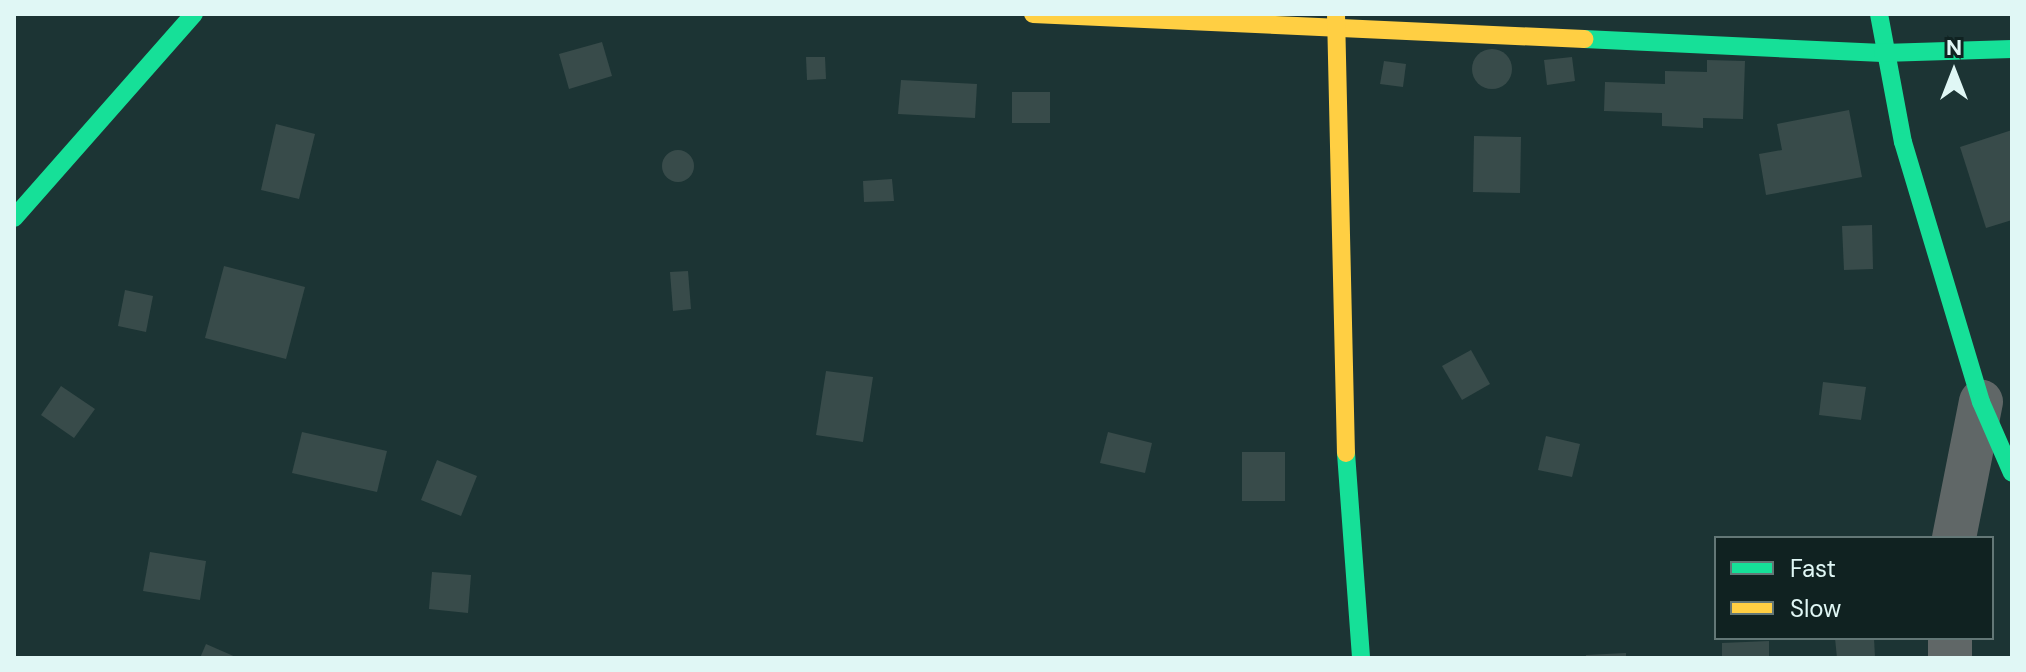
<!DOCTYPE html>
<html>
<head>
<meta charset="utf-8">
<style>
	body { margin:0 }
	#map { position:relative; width:2026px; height:672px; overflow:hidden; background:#1c3434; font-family:"DM Sans",sans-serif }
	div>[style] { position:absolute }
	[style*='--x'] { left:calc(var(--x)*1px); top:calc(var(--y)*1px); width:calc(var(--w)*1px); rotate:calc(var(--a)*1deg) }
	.building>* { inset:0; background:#384b4a }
	.round { border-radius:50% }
	.street>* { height:44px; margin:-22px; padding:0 22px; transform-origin:22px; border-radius:22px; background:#606767 }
	.fast>* { height:18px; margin:-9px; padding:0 9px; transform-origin:9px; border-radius:9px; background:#16e098 }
	.slow>* { height:18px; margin:-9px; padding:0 9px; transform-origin:9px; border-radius:9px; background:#ffcf43 }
	span { translate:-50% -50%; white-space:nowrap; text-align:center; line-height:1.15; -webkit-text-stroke:6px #102221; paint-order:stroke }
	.frame { position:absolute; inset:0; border:16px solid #e0f7f5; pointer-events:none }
	.legend { position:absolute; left:1714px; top:536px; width:280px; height:104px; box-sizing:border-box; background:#102221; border:2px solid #637776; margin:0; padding:10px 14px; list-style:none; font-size:24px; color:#e0f7f5 }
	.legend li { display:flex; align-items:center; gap:16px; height:40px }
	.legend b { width:40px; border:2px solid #637776 }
	.north { position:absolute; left:1914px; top:32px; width:80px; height:80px; -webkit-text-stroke:6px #102221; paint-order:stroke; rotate:0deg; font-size:22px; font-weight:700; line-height:32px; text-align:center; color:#e0f7f5 }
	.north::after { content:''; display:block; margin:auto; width:28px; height:36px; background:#e0f7f5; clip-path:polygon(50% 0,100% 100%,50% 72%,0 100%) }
</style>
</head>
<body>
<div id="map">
	<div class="building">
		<i style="clip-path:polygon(602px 42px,612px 76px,569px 89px,559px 54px)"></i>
		<i class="round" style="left:1472px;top:49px;width:40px;height:40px"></i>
		<i style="clip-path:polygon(806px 57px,825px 57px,826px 79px,807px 80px)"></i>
		<i style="clip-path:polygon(1572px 57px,1575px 81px,1547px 85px,1544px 60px)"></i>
		<i style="clip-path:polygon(1707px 60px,1745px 61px,1743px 119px,1703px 118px,1703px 128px,1662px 126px,1662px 113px,1604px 111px,1605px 82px,1665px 84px,1665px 71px,1707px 72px)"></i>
		<i style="clip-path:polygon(1384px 61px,1406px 64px,1403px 87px,1380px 84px)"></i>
		<i style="clip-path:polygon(901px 80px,977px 84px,975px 118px,898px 114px)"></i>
		<i style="clip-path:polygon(1012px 92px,1050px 92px,1050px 123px,1012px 123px)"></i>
		<i style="clip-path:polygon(1849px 110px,1862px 177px,1766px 195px,1759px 154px,1782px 150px,1777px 124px)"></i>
		<i style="clip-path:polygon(276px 124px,315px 134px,299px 199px,261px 190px)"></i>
		<i style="clip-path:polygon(2012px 130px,2012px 220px,1986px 228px,1960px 147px)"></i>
		<i style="clip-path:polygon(1474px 136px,1521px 137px,1520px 193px,1473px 192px)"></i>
		<i class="round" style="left:662px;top:150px;width:32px;height:32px"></i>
		<i style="clip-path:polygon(892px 179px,894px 201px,864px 202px,863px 181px)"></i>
		<i style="clip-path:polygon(1872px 225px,1873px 269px,1844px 270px,1842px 226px)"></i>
		<i style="clip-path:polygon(224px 266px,305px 287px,286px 359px,205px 338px)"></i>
		<i style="clip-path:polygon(688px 271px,691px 309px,673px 311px,670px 272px)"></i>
		<i style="clip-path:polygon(125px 290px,153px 296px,146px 332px,118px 326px)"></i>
		<i style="clip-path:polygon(1471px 350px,1490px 384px,1462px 400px,1442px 366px)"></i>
		<i style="clip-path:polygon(826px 371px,873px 377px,863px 442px,816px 435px)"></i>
		<i style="clip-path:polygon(1823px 382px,1866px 387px,1861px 420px,1819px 415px)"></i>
		<i style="clip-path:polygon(61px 386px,95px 409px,74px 438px,41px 415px)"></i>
		<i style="clip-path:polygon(302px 432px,387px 451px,377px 492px,292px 473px)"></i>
		<i style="clip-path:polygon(1108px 432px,1152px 443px,1145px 473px,1100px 463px)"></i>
		<i style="clip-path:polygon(1546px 436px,1580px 444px,1572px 477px,1538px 470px)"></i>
		<i style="clip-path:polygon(1242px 452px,1285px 452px,1285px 501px,1242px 501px)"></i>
		<i style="clip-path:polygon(437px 460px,477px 476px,461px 516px,421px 500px)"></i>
		<i style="clip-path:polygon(150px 552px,206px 561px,200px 600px,143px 591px)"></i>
		<i style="clip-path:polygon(432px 572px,471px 575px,468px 613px,429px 609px)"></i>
		<i style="clip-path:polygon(1835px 638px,1874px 638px,1875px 658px,1837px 658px)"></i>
		<i style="clip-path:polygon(1769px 641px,1769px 658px,1722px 658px,1722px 643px)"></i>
		<i style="clip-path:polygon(206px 644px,238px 658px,200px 658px)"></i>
		<i style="clip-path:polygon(1626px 653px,1626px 658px,1586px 658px,1586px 655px)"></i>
	</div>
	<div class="street">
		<i style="--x:1954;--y:538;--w:139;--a:-78.8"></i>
		<i style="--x:1950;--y:658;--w:20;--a:-90"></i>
	</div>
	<div class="fast">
		<i style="--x:1879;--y:14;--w:130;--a:79.4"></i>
		<i style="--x:1903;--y:142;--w:271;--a:73.3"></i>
		<i style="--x:1981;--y:402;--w:77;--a:66.4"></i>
		<i style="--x:1584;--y:39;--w:299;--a:2.7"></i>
		<i style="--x:1883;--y:53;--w:129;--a:-1.8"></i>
		<i style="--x:14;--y:218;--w:272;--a:-48.6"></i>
		<i style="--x:1346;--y:453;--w:206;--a:85.8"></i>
	</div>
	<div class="slow">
		<i style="--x:1033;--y:14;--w:552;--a:2.6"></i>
		<i style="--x:1336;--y:14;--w:439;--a:88.7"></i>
	</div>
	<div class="frame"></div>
	<ul class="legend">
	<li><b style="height:10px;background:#16e098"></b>Fast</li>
	<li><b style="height:10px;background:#ffcf43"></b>Slow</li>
	</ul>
	<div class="north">N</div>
</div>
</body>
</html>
